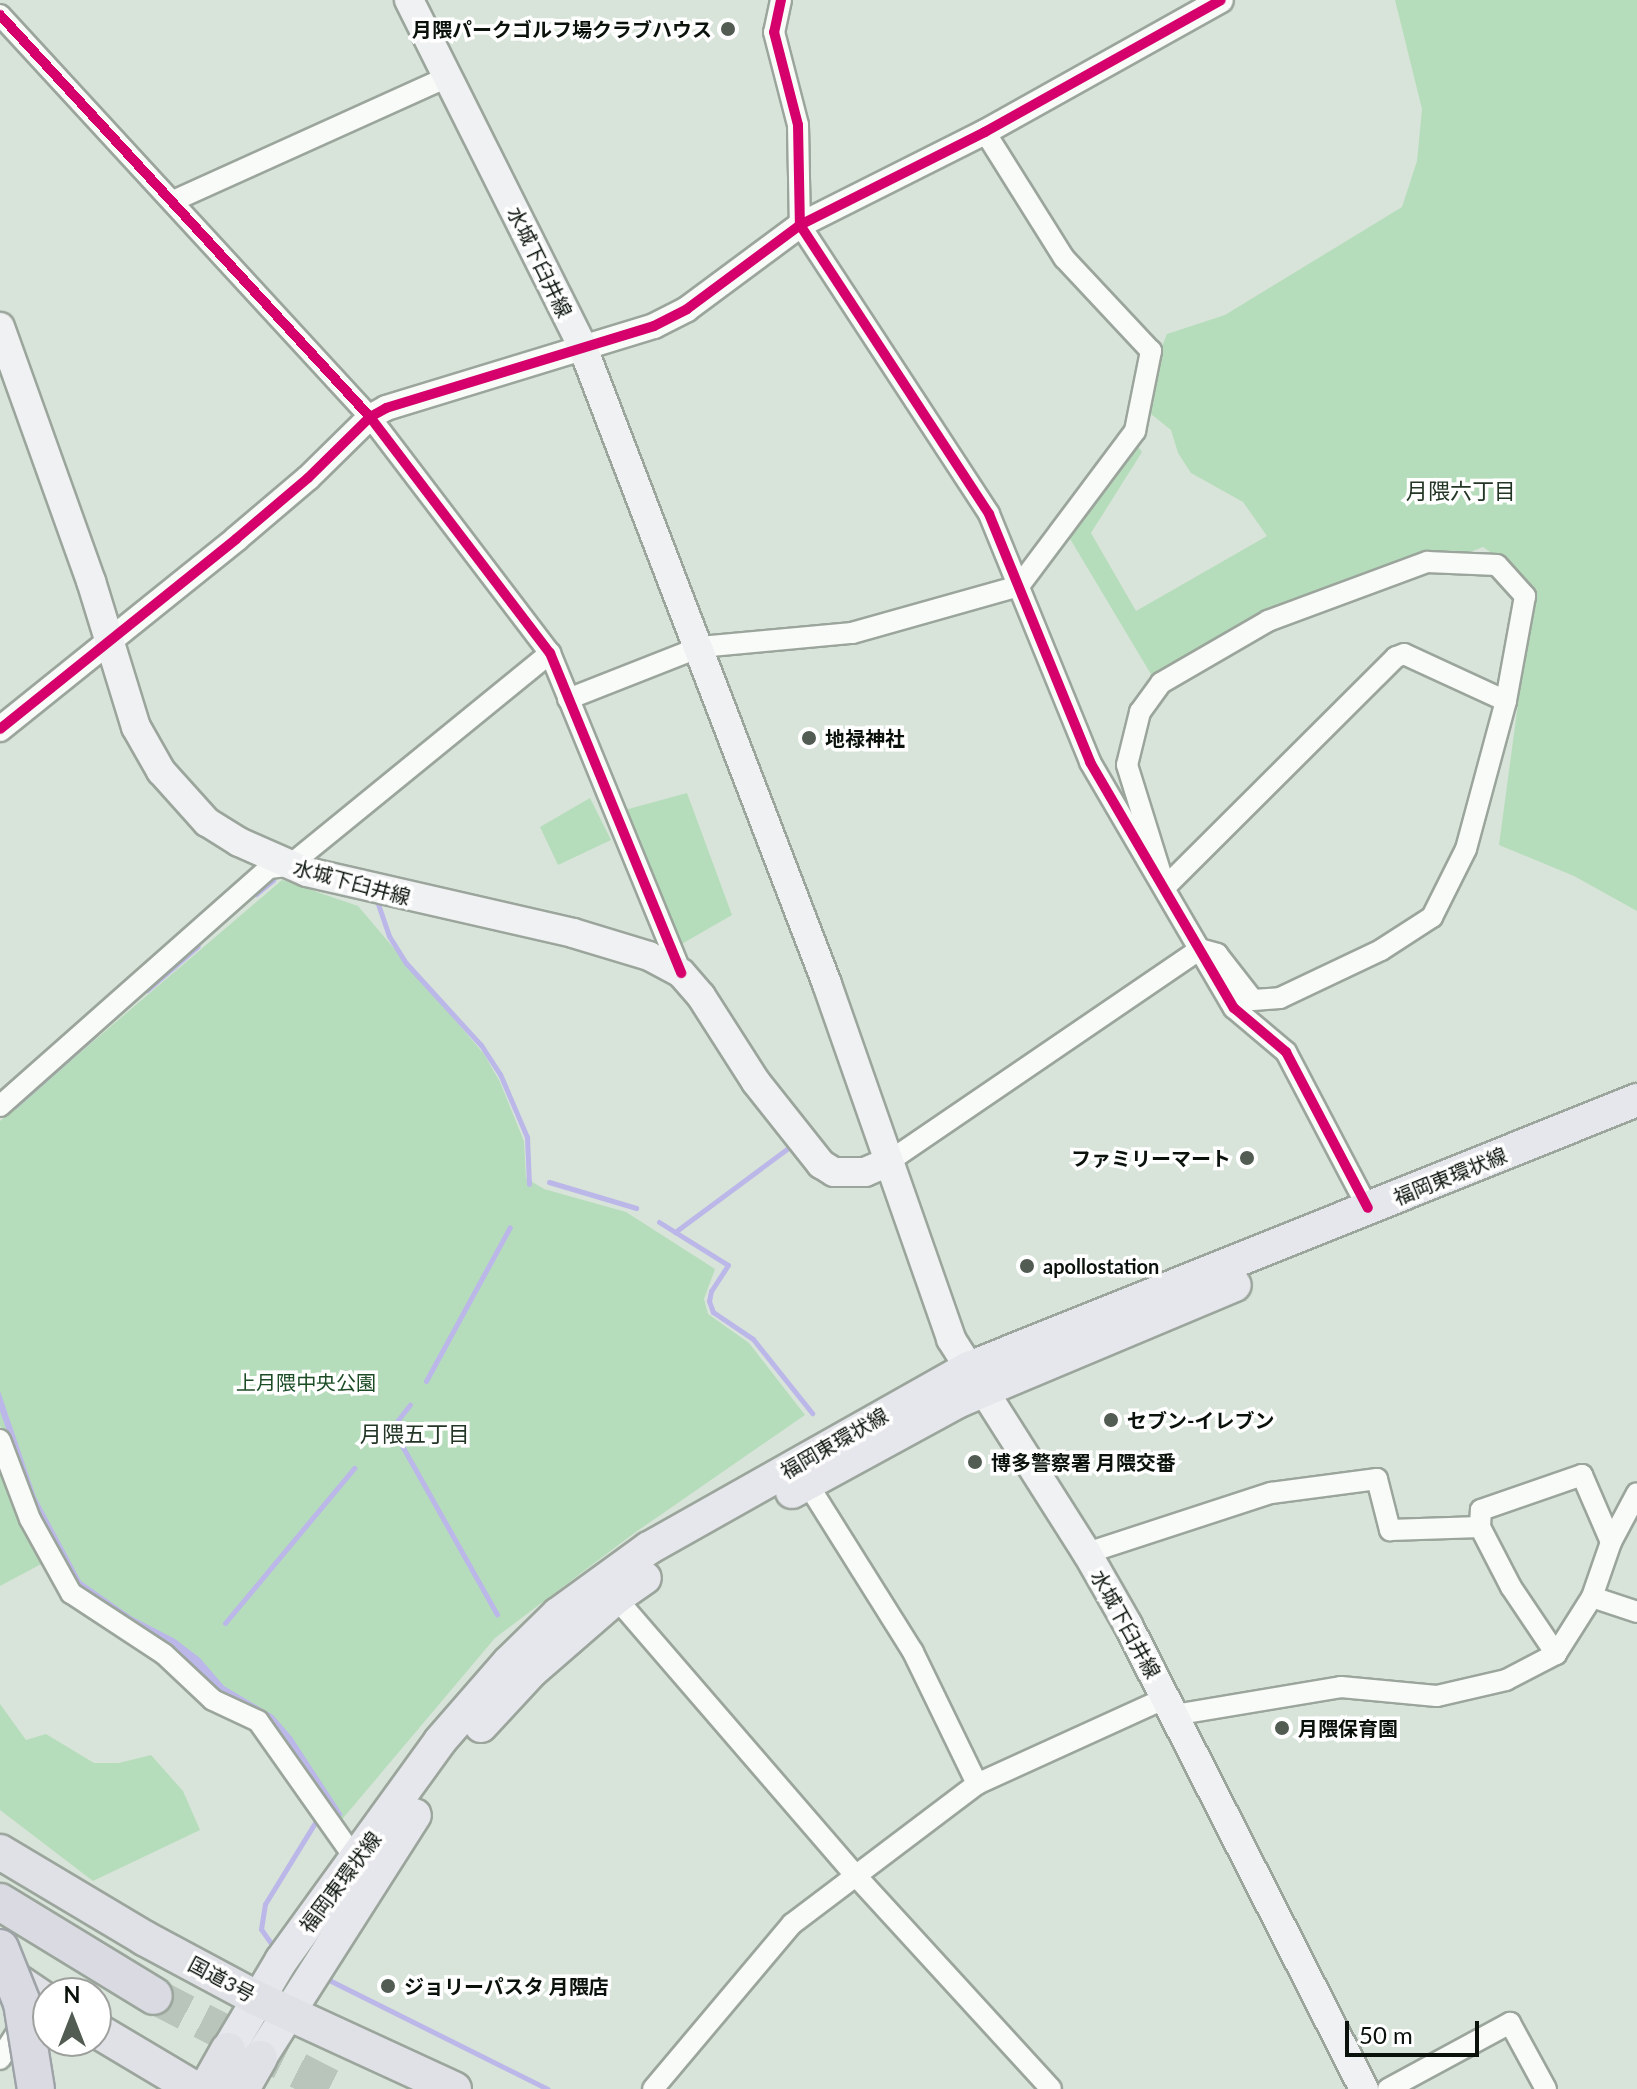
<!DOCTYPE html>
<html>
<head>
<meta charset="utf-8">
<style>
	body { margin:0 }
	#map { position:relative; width:1637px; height:2089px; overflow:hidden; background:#d8e4d9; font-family:Lato,"Noto Sans JP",sans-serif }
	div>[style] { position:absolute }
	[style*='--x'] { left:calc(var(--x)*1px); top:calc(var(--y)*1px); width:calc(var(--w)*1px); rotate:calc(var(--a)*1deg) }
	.green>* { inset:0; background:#b6ddbb }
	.water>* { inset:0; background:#bbb7e9 }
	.stream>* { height:5px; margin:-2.5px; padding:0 2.5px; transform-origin:2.5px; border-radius:2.5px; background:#bbb7e9 }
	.motorway-tunnel>* { height:36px; margin-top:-18px; transform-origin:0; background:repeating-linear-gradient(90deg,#b9c4ba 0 36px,transparent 0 54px) }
	.roads { filter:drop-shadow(2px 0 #9ba59c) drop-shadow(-2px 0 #9ba59c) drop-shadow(0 2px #9ba59c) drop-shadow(0 -2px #9ba59c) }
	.minor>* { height:20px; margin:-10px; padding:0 10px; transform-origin:10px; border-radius:10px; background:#f9fbf9 }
	.tertiary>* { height:24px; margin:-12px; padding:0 12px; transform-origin:12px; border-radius:12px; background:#f9fbf9 }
	.secondary>* { height:28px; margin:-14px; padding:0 14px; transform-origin:14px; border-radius:14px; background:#f0f1f2 }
	.primary>* { height:32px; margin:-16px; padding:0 16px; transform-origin:16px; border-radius:16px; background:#e6e7ec }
	.trunk>* { height:34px; margin:-17px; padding:0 17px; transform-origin:17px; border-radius:17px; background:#e0e1e7 }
	.motorway>* { height:36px; margin:-18px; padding:0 18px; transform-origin:18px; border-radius:18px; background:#dadbe2 }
	.bridges { filter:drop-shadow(2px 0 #9ea3a8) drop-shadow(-2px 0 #9ea3a8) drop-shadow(0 2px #9ea3a8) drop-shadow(0 -2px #9ea3a8) }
	.motorway-bridge>* { height:36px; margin:-18px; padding:0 18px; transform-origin:18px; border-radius:18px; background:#dadbe2 }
	.cycleway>* { height:10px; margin:-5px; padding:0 5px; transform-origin:5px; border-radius:5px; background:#d6006c }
	.dots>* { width:22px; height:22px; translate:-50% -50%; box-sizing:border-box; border:4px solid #fff; border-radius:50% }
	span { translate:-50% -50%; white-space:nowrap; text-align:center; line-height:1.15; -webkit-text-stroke:7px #fff; paint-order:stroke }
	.poi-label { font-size:20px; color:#0a120b; font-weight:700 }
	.right { translate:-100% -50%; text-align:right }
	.left { translate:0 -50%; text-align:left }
	.street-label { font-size:20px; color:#0a120b }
	.park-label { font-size:20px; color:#1b4c25 }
	.neighbourhood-label { font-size:22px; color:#233625 }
	.north { position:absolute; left:32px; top:1977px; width:80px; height:80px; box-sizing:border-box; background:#fff; border:2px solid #9da09d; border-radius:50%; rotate:0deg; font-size:22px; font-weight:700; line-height:32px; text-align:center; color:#0a120b }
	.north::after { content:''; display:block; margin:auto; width:28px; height:36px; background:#525c53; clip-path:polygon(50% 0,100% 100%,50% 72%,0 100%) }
	.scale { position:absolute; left:1345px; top:2021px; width:134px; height:36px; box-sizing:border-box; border:4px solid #0a120b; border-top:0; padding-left:10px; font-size:24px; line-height:28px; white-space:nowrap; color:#0a120b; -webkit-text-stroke:6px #fff; paint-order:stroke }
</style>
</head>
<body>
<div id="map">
	<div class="green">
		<i style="clip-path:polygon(1395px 0,1637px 0,1637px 911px,1574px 876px,1499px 845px,1532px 600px,1513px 568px,1483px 547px,1152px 676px,1066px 532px,1133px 440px,1142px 452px,1091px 533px,1136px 611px,1267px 536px,1243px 502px,1191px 473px,1178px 453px,1171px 430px,1151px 414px,1149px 378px,1167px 334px,1225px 315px,1402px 207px,1417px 161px,1422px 109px)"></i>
		<i style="clip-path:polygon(687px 793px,732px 915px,680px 945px,621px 811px)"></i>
		<i style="clip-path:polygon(590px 798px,611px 840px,558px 865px,540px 827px)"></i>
		<i style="clip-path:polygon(282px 880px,358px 906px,484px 1054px,500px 1082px,524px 1141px,526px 1178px,544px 1189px,626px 1212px,715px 1269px,704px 1299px,708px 1314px,749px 1343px,805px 1415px,633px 1534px,495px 1638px,339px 1823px,260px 1717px,219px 1696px,73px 1589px,11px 1459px,0 1425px,0 1121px)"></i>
		<i style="clip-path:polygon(0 1469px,45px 1562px,0 1586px)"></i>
		<i style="clip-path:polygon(0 1704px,26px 1740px,46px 1734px,94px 1763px,119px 1763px,151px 1755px,183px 1791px,200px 1830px,93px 1881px,0 1810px)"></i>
	</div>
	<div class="water">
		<i style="clip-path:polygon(0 1391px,36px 1497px,81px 1581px,131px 1616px,175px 1639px,200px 1658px,224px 1686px,273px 1715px,292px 1737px,343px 1815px,337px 1817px,256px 1712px,203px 1679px,171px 1646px,126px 1624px,76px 1587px,47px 1527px,35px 1513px,0 1411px)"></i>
	</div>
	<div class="stream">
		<i style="--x:256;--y:894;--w:22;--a:-39"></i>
		<i style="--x:377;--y:901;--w:37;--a:71"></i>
		<i style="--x:389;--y:936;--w:32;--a:58"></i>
		<i style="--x:406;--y:963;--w:111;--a:47.6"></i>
		<i style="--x:481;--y:1045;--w:35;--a:57"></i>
		<i style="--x:500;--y:1074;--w:69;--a:66.8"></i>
		<i style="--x:527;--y:1137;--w:47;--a:87.6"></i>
		<i style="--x:147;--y:990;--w:67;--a:-40.8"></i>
		<i style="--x:15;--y:1106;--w:110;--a:-41.7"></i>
		<i style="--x:549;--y:1182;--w:91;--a:16.6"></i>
		<i style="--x:659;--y:1222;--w:81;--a:31.9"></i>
		<i style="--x:728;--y:1265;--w:31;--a:123"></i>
		<i style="--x:711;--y:1291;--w:10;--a:101"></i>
		<i style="--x:709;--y:1301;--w:12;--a:70"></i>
		<i style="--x:713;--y:1312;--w:48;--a:34"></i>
		<i style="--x:753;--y:1339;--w:95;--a:51.4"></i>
		<i style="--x:675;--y:1232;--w:141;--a:-36.6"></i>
		<i style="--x:426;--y:1381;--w:175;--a:-61.4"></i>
		<i style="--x:392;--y:1428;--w:214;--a:60.6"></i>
		<i style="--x:391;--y:1429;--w:31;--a:-52"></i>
		<i style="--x:225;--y:1623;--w:202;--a:-50.2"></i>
		<i style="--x:275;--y:1949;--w:24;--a:-125"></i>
		<i style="--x:261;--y:1929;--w:25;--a:-81"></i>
		<i style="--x:265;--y:1904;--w:97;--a:-58.4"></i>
		<i style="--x:323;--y:1977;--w:251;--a:26.5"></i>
	</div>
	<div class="motorway-tunnel">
		<i style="--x:154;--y:1996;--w:203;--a:27.3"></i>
	</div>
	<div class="roads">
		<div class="minor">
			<i style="--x:781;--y:0;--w:33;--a:102"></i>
			<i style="--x:774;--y:32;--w:96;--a:75.5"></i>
			<i style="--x:798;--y:125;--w:100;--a:88.9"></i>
			<i style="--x:800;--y:225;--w:345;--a:56.8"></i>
			<i style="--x:989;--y:514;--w:268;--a:67.8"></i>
			<i style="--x:1090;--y:762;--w:285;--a:59.7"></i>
			<i style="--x:1234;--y:1008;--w:68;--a:40.2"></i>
			<i style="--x:1286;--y:1052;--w:176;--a:62.3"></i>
			<i style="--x:0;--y:15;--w:546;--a:47.37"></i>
			<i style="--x:370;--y:417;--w:297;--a:52.7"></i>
			<i style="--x:550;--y:653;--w:346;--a:67.7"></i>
			<i style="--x:173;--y:201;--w:302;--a:-24.3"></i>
			<i style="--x:1427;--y:562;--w:70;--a:2.5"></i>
			<i style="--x:1497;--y:565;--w:42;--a:47.9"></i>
			<i style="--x:1525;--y:596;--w:107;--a:100.3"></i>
			<i style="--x:1506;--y:701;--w:112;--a:-155.3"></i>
			<i style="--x:1404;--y:654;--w:9;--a:159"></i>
			<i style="--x:1396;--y:657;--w:326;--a:135.1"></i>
			<i style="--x:1165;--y:887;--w:128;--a:-107.3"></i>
			<i style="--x:1127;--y:765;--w:55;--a:-76.2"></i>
			<i style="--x:1140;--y:712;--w:36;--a:-54"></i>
			<i style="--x:1161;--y:683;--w:124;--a:-30.1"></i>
			<i style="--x:1268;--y:621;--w:170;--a:-20.4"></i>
			<i style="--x:568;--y:699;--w:142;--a:-21.5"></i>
			<i style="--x:700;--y:647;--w:153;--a:-5.3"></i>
			<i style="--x:852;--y:633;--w:173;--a:-15.7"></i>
			<i style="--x:1019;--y:586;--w:194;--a:-53.2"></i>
			<i style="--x:1135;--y:431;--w:82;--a:-78.7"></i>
			<i style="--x:1151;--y:351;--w:127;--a:-133.1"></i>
			<i style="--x:1064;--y:258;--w:149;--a:-122.1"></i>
			<i style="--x:0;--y:1106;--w:359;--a:-41.5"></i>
			<i style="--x:269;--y:868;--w:20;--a:-6"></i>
			<i style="--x:289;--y:866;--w:337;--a:-39.2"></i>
			<i style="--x:888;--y:1162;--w:378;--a:-34.3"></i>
			<i style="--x:1200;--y:949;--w:18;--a:16"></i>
			<i style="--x:1217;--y:954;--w:58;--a:52"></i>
			<i style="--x:1253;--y:1000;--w:27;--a:-4"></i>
			<i style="--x:1280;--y:998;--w:112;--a:-25.4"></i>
			<i style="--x:1381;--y:950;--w:61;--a:-32.9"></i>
			<i style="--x:1432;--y:917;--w:76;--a:-63.4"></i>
			<i style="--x:1466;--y:849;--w:153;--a:-74.9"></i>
			<i style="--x:0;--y:1440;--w:85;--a:69.2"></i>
			<i style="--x:30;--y:1519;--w:85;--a:61"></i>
			<i style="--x:71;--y:1593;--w:111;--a:33.3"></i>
			<i style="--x:164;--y:1654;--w:67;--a:43.2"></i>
			<i style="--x:213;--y:1700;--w:50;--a:25"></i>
			<i style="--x:258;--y:1721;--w:170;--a:54.8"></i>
			<i style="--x:807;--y:1483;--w:199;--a:57.9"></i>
			<i style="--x:913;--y:1652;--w:147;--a:64.1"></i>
			<i style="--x:1480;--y:1527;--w:68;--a:62.7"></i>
			<i style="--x:1511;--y:1587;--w:81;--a:56.1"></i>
			<i style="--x:1087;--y:1553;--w:194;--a:-18.1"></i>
			<i style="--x:1271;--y:1493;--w:107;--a:-7.5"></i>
			<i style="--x:1377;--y:1479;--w:53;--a:75.7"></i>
			<i style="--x:1390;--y:1530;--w:90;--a:-1.9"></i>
			<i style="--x:1480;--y:1527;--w:17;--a:-87"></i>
			<i style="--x:1481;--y:1510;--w:107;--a:-19.1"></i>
			<i style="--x:1582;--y:1475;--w:73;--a:66.6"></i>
			<i style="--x:1592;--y:1597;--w:47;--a:18.4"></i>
			<i style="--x:616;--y:1598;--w:369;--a:49.2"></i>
			<i style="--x:857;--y:1877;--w:287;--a:47.5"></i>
			<i style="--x:1174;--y:1715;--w:169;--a:-9.5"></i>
			<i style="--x:1341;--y:1687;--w:96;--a:5.4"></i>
			<i style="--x:1437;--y:1696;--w:71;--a:-13.1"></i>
			<i style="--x:1506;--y:1680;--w:56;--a:-27.5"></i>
			<i style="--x:1556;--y:1654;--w:67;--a:-57.7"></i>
			<i style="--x:1592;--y:1597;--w:58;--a:-70.9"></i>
			<i style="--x:1611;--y:1542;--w:55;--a:-62"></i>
			<i style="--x:0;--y:2059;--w:46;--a:-57.3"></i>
			<i style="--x:653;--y:2089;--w:216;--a:-49.9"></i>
			<i style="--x:792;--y:1924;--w:232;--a:-37.1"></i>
			<i style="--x:977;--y:1784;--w:208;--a:-24.5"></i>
			<i style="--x:1388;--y:2089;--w:139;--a:-28.4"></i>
			<i style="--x:1510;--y:2023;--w:75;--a:61.4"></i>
		</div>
		<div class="tertiary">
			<i style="--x:0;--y:729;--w:303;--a:-38.8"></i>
			<i style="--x:236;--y:539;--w:94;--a:-40.3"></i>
			<i style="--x:308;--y:478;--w:87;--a:-44.5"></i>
			<i style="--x:370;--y:417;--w:18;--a:-29"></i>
			<i style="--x:386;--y:408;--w:280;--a:-17"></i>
			<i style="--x:654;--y:326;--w:37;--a:-27"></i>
			<i style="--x:687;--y:309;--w:141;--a:-36.6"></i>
			<i style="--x:800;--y:225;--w:207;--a:-26.7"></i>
			<i style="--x:985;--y:132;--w:270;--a:-29.2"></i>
		</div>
		<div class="secondary">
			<i style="--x:409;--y:0;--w:389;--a:63.4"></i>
			<i style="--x:583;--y:348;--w:681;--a:69.01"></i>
			<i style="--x:827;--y:984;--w:376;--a:70.7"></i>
			<i style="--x:951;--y:1339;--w:254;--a:57.6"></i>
			<i style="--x:1087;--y:1553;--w:83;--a:60.3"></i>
			<i style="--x:1128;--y:1625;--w:521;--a:63.04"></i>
			<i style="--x:0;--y:327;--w:270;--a:70.3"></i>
			<i style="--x:91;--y:581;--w:153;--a:72.9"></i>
			<i style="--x:136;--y:727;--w:51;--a:60.4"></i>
			<i style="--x:161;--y:771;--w:69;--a:48"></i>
			<i style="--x:207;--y:822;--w:38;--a:32"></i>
			<i style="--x:239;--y:842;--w:74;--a:23.8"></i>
			<i style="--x:307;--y:872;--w:273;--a:12.9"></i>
			<i style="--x:573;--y:933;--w:79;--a:16.8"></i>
			<i style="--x:649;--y:956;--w:36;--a:28"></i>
			<i style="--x:681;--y:973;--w:30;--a:49"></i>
			<i style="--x:701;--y:996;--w:102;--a:57.4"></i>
			<i style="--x:756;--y:1082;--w:105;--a:51.6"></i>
			<i style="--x:821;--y:1164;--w:15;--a:32"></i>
			<i style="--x:834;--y:1172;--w:31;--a:0"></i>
			<i style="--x:865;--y:1172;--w:25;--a:-23"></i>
		</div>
		<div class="primary">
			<i style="--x:792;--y:1492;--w:190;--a:-28.6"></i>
			<i style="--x:959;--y:1401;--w:299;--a:-22.8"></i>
			<i style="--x:481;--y:1726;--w:75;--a:-47.2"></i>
			<i style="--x:532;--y:1671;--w:111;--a:-41"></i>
			<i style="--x:616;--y:1598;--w:35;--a:-35"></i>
			<i style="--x:228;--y:2050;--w:104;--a:-59.2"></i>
			<i style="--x:281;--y:1961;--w:271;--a:-54.1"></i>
			<i style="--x:440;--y:1741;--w:105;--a:-48.9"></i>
			<i style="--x:509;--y:1662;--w:69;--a:-44.4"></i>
			<i style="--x:558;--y:1614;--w:112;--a:-36"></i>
			<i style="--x:649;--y:1548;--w:367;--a:-29.4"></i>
			<i style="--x:969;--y:1368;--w:720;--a:-21.86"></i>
			<i style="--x:260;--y:2058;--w:288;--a:-57.5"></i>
		</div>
		<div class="trunk">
			<i style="--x:0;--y:1852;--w:168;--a:30.8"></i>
			<i style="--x:144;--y:1938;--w:127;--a:28.2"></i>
			<i style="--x:256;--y:1998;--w:218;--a:24.7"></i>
			<i style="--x:2;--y:1971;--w:55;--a:34"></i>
			<i style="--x:96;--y:2030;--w:115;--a:30.8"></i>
			<i style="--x:206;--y:2089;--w:45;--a:-60.6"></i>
			<i style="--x:242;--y:2089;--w:36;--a:-60"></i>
		</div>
		<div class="motorway">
			<i style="--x:0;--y:1902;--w:180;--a:31.4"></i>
		</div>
	</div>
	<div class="bridges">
		<div class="motorway-bridge">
			<i style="--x:0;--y:1948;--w:59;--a:68.2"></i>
			<i style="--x:22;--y:2003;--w:87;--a:80.8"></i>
		</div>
	</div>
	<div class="cycleway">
		<i style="--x:781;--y:0;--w:33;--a:102"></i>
		<i style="--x:774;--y:32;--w:96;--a:75.5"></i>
		<i style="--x:798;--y:125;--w:100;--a:88.9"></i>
		<i style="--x:800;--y:225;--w:345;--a:56.8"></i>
		<i style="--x:989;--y:514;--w:268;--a:67.8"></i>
		<i style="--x:1090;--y:762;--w:285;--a:59.7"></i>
		<i style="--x:1234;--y:1008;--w:68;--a:40.2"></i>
		<i style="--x:1286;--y:1052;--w:176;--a:62.3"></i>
		<i style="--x:0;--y:15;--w:546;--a:47.37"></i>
		<i style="--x:370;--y:417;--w:297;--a:52.7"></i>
		<i style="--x:550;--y:653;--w:346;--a:67.7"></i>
		<i style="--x:0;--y:729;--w:303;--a:-38.8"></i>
		<i style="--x:236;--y:539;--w:94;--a:-40.3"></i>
		<i style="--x:308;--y:478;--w:87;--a:-44.5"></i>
		<i style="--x:370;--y:417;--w:18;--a:-29"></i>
		<i style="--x:386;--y:408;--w:280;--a:-17"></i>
		<i style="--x:654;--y:326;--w:37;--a:-27"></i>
		<i style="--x:687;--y:309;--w:141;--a:-36.6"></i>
		<i style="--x:800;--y:225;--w:207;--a:-26.7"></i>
		<i style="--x:985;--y:132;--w:270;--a:-29.2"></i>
	</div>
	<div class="dots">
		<i style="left:728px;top:29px;background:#525c53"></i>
		<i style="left:809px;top:738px;background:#525c53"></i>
		<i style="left:1247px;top:1158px;background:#525c53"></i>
		<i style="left:1027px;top:1266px;background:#525c53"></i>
		<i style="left:1111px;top:1420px;background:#525c53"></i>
		<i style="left:975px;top:1462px;background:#525c53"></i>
		<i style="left:1282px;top:1728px;background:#525c53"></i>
		<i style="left:388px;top:1986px;background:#525c53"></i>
	</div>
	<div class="poi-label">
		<span class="right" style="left:712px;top:29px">月隈パークゴルフ場クラブハウス</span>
		<span class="left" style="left:825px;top:738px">地禄神社</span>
		<span class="right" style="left:1231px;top:1158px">ファミリーマート</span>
		<span class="left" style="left:1043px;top:1266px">apollostation</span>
		<span class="left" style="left:1127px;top:1420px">セブン-イレブン</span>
		<span class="left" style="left:991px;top:1462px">博多警察署 月隈交番</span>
		<span class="left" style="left:1298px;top:1728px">月隈保育園</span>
		<span class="left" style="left:404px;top:1986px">ジョリーパスタ 月隈店</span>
	</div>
	<div class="street-label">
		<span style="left:540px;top:262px;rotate:64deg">水城下臼井線</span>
		<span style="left:352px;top:882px;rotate:15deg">水城下臼井線</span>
		<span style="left:1450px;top:1176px;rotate:-22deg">福岡東環状線</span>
		<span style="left:834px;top:1443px;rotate:-30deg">福岡東環状線</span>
		<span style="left:1126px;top:1624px;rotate:61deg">水城下臼井線</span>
		<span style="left:340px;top:1882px;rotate:-53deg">福岡東環状線</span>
		<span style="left:222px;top:1979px;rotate:28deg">国道3号</span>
	</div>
	<div class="park-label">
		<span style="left:306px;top:1382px">上月隈中央公園</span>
	</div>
	<div class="neighbourhood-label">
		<span style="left:1461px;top:491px">月隈六丁目</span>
		<span style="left:415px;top:1434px">月隈五丁目</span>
	</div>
	<div class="north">N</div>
	<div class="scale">50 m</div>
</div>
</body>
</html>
